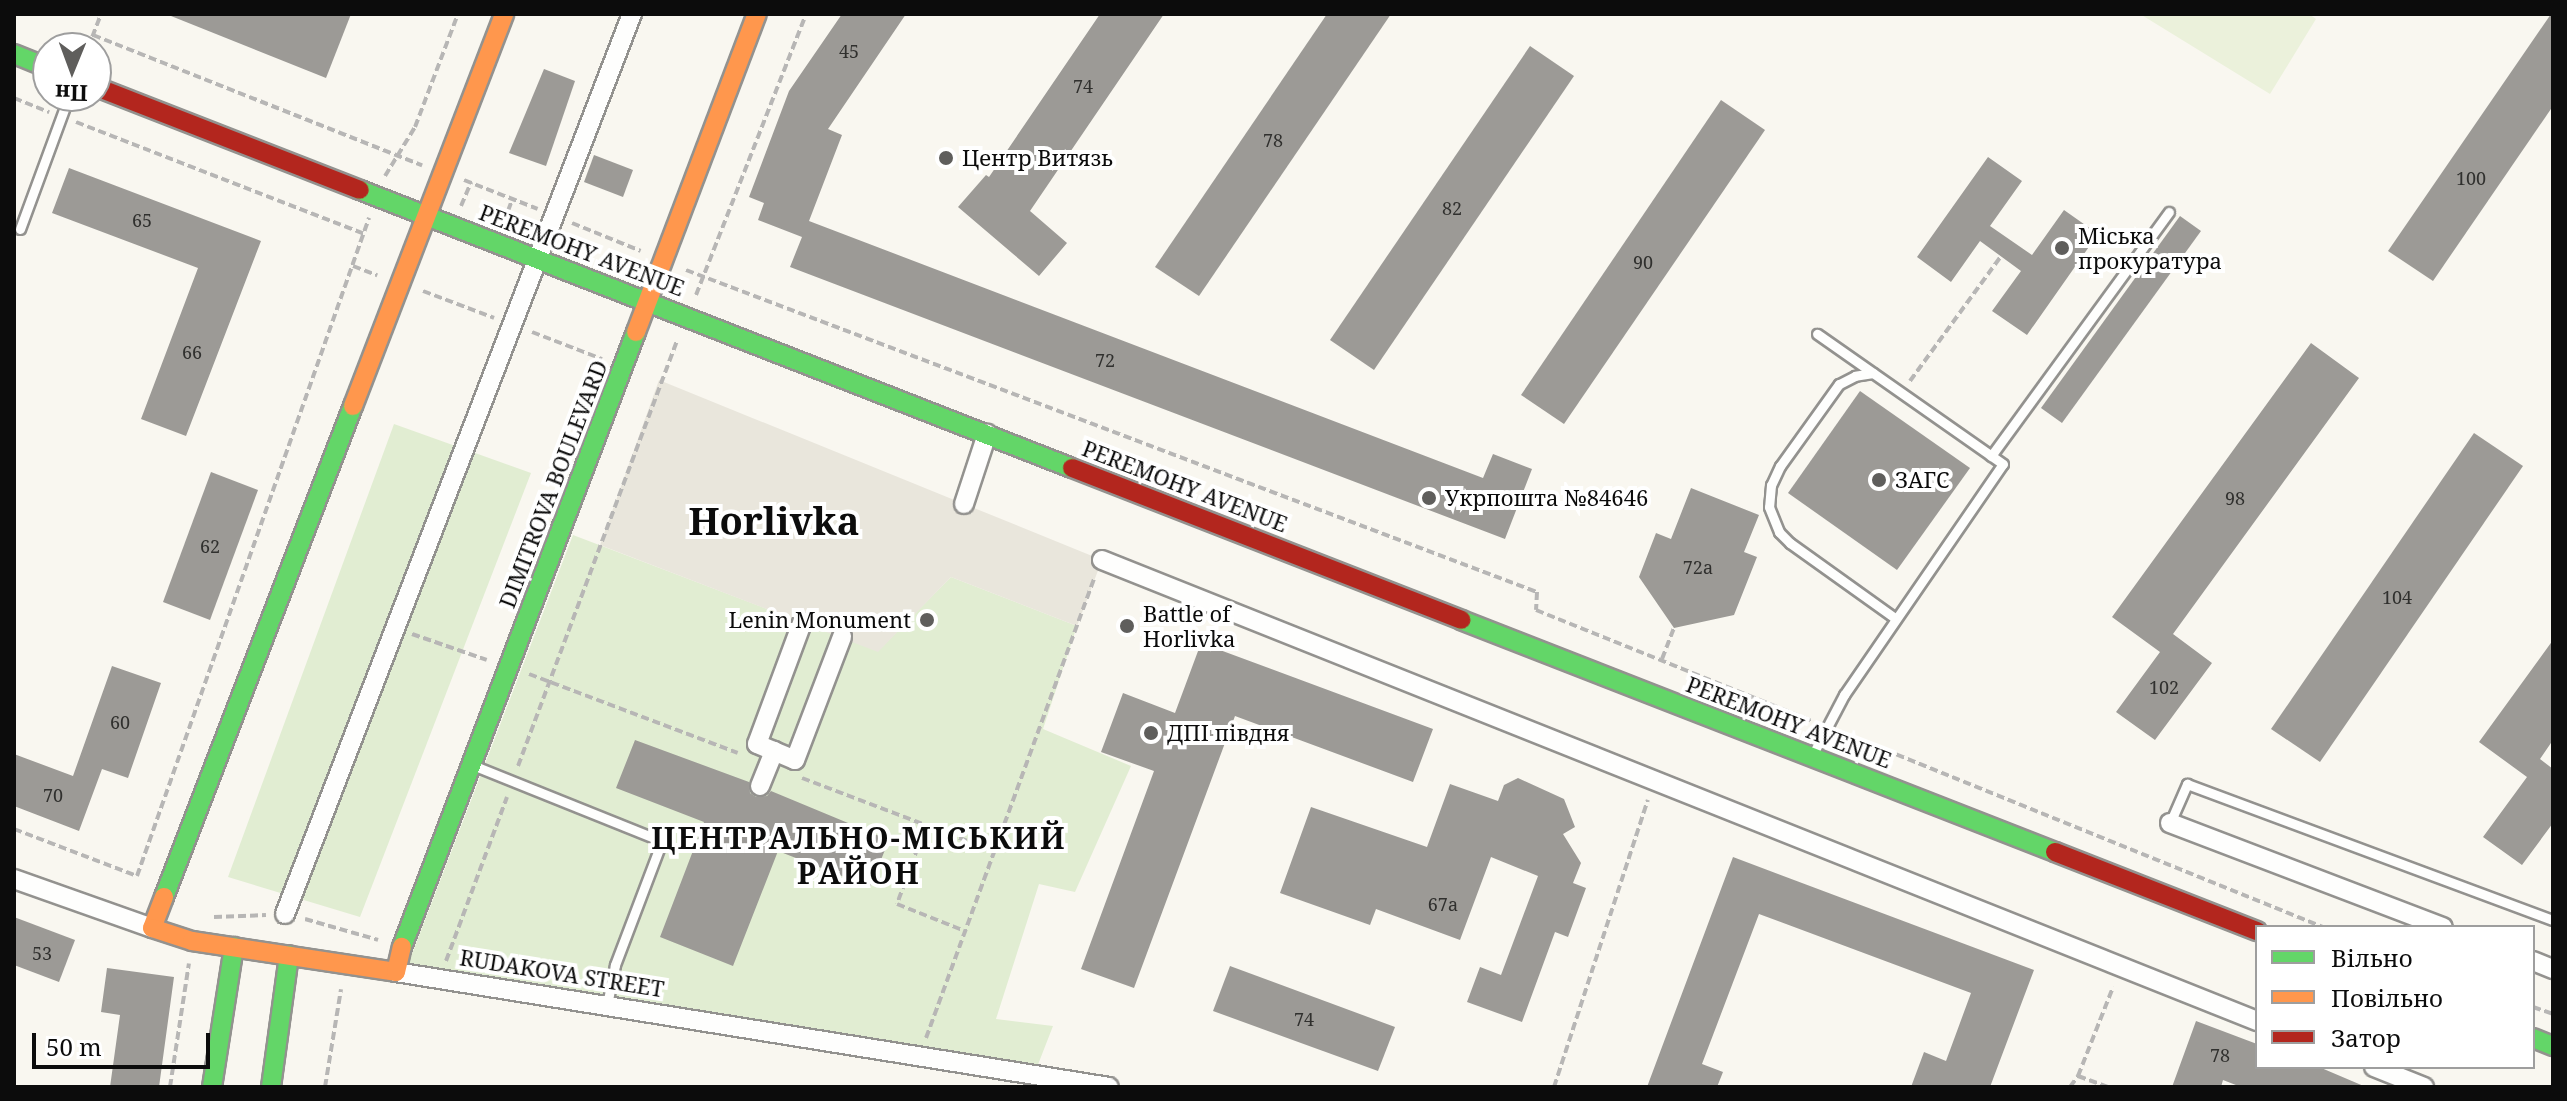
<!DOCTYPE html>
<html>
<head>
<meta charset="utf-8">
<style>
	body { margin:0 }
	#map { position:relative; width:2567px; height:1101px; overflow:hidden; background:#f9f7f0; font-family:"Noto Serif",serif }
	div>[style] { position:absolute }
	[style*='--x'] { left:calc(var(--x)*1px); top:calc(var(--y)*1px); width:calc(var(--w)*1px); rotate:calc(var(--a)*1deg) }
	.green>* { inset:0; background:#e1edd2 }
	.pitch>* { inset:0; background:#ebf1db }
	.plaza>* { inset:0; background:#e9e6dc }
	.building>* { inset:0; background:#9c9a96 }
	.path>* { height:4px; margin-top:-2px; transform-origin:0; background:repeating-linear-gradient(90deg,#b7b6b5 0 8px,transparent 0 12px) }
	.roads { filter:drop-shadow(2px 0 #93928f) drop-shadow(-2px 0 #93928f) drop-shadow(0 2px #93928f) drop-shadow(0 -2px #93928f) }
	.lane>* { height:9px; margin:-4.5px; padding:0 4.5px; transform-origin:4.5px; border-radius:4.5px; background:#fefefd }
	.street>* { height:18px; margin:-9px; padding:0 9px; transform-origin:9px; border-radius:9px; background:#fefefd }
	.fast>* { height:18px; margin:-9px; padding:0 9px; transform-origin:9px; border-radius:9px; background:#63d668 }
	.slow>* { height:18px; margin:-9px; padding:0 9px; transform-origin:9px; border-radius:9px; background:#ff974d }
	.jam>* { height:18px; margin:-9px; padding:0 9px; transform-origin:9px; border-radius:9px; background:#b3261e }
	.dots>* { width:22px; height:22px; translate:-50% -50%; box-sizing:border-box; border:4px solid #fff; border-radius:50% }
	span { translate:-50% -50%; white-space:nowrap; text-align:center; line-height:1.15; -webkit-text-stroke:8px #fff; paint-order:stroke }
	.number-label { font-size:18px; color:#30302e }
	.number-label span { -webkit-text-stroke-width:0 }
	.poi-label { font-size:22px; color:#0c0c0c }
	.left { translate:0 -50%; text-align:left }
	.right { translate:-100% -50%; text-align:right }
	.street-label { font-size:22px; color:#0c0c0c }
	.district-label { font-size:30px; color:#0c0c0c; font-weight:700; letter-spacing:2px }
	.town-label { font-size:38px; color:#0c0c0c; font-weight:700 }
	.frame { position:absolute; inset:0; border:16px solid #0c0c0c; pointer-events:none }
	.legend { position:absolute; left:2255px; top:925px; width:280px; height:144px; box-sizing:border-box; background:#fff; border:2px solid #9e9e9e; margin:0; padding:10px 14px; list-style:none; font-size:24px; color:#0c0c0c }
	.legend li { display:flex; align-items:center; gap:16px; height:40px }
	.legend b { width:40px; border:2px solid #9e9e9e }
	.north { position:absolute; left:32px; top:32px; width:80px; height:80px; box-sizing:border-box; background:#fff; border:2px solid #9e9e9e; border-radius:50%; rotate:181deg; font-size:22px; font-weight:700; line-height:32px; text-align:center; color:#0c0c0c }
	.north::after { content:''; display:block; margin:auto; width:28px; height:36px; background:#5f5e5c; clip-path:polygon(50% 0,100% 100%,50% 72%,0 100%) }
	.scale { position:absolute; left:32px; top:1033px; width:178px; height:36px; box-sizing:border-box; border:4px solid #0c0c0c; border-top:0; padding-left:10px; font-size:24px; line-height:28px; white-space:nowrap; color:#0c0c0c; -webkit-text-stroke:6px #fff; paint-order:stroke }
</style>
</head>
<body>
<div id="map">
	<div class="green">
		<i style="clip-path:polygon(394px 424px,531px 473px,360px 917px,228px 877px)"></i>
		<i style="clip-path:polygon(573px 535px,878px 651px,951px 577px,1077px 626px,1043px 729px,1131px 766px,1075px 892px,1039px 884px,996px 1019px,1053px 1026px,1032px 1080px,402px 980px)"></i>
	</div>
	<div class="pitch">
		<i style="clip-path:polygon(2140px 14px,2309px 14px,2316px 19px,2270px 94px)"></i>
	</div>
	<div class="plaza">
		<i style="clip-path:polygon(659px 380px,1102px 560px,1077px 626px,951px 577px,878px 652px,600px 545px)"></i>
	</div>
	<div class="building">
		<i style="clip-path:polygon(166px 14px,351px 14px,326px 78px)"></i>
		<i style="clip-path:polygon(842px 14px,906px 14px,828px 129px,842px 135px,809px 221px,1483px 478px,1493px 454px,1532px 469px,1505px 539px,790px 267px,802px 237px,758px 220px,764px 203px,749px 197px,789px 91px)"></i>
		<i style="clip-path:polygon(1100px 14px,1164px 14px,1030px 211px,1067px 243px,1039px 276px,958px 207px,986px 175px,989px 177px)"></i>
		<i style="clip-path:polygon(1327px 14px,1391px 14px,1199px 296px,1155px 267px)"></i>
		<i style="clip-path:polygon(2551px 14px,2553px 106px,2433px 281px,2388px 251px)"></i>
		<i style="clip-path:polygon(1530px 46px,1574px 76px,1374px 370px,1330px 340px)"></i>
		<i style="clip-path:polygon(544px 69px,575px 81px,546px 166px,509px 153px)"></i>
		<i style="clip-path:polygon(1721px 100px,1765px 130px,1564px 424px,1521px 395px)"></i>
		<i style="clip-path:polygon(594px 155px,633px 170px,623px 197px,584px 182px)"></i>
		<i style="clip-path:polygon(1988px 157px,2022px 181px,1990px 226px,2032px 255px,2064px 210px,2098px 234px,2027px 335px,1992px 311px,2021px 271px,1980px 241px,1951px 282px,1917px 257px)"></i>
		<i style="clip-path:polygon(69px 168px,261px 241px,186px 436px,141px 419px,198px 268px,52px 213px)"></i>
		<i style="clip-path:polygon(2180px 216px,2201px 231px,2062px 423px,2041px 408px)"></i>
		<i style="clip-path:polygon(2311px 343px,2359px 378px,2173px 634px,2212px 663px,2155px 740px,2116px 712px,2160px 652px,2112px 617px)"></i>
		<i style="clip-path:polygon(1860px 391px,1970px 468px,1897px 570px,1788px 493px)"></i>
		<i style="clip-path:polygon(2474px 433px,2523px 466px,2320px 762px,2271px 729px)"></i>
		<i style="clip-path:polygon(211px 472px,258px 490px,210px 620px,163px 602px)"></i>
		<i style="clip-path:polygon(1691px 488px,1759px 515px,1744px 552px,1757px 557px,1734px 615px,1674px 628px,1639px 577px,1656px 533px,1671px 539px)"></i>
		<i style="clip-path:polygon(2553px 640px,2553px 740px,2540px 759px,2553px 769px,2553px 823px,2522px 865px,2483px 837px,2527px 777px,2479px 742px)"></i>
		<i style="clip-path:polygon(1201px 643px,1433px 729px,1413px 782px,1235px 716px,1134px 988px,1081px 969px,1154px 771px,1101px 752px,1123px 693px,1175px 713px)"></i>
		<i style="clip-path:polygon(112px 666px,161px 683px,128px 778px,102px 769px,79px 831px,14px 806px,14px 754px,73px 776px)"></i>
		<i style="clip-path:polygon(635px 740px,749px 782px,750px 793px,756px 797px,767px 796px,771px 791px,889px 840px,870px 887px,778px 851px,733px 966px,660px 937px,704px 822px,616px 788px)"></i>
		<i style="clip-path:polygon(1518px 778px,1564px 799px,1575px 827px,1563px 834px,1581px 863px,1573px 883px,1586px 888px,1568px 937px,1555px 932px,1522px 1022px,1467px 1002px,1480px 967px,1501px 975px,1538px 876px,1491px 857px,1460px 940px,1376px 909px,1370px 925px,1280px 893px,1311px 807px,1427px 847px,1450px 784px,1498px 801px,1504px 785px)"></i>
		<i style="clip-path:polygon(1733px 857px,2034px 970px,1990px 1087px,1911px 1087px,1924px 1052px,1946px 1061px,1971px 993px,1759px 914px,1702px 1064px,1723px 1072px,1717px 1087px,1647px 1087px)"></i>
		<i style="clip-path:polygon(14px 917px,75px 940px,59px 982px,14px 965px)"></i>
		<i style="clip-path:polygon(1230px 966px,1395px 1027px,1378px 1071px,1213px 1011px)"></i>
		<i style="clip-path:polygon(107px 968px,174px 977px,159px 1087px,110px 1087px,120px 1015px,101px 1012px)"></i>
		<i style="clip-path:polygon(2196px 1021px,2257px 1044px,2257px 1067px,2319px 1067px,2366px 1087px,2241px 1087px,2223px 1080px,2221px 1087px,2172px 1087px)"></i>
	</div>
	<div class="path">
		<i style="--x:93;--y:35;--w:354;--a:21.6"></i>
		<i style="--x:88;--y:48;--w:36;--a:-69"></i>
		<i style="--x:14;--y:98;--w:38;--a:22"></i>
		<i style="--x:76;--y:122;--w:310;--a:21.2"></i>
		<i style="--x:385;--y:176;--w:57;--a:-58.5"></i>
		<i style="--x:415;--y:127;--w:121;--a:-69.2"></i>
		<i style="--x:464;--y:180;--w:79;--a:21.4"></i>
		<i style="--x:461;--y:206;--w:26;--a:-67"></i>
		<i style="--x:504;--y:222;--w:23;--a:-70"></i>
		<i style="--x:572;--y:223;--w:74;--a:22.1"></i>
		<i style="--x:353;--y:266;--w:26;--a:21"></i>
		<i style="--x:686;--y:270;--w:910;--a:20.73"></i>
		<i style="--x:1537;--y:592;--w:18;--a:93"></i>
		<i style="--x:1536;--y:610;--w:300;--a:21.9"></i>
		<i style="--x:423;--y:291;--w:76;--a:20.8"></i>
		<i style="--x:696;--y:295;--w:302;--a:-68.6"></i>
		<i style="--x:532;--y:332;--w:75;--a:21.1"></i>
		<i style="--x:1910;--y:381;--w:155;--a:-53.9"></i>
		<i style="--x:412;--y:634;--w:79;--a:19.1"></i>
		<i style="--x:1662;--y:659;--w:33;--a:-69"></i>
		<i style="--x:529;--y:674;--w:223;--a:20.7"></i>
		<i style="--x:1841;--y:732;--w:520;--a:22.03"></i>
		<i style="--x:518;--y:766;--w:455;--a:-69.5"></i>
		<i style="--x:802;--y:778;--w:205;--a:20.8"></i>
		<i style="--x:926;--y:825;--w:84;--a:110.2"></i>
		<i style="--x:897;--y:904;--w:73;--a:21.7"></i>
		<i style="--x:14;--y:829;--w:132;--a:20.9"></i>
		<i style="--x:137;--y:876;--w:698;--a:-70.58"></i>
		<i style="--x:214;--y:917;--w:52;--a:-2.2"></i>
		<i style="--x:305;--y:919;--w:76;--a:16"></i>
		<i style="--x:446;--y:961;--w:175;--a:-69.6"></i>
		<i style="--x:2533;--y:1007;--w:21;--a:19"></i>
		<i style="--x:926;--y:1038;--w:491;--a:-69.9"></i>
		<i style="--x:2078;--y:1076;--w:33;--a:20"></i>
		<i style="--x:170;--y:1087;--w:125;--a:-81.3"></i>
		<i style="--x:325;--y:1087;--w:99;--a:-80.7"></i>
		<i style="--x:1554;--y:1087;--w:302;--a:-71.9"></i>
		<i style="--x:2070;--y:1087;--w:14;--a:-54"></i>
		<i style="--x:2078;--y:1076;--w:96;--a:-68.5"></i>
	</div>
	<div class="roads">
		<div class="lane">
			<i style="--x:20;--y:229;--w:142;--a:-69.8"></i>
			<i style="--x:1873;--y:373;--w:18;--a:171"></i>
			<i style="--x:1855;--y:376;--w:18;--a:153"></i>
			<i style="--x:1839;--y:384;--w:101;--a:125.7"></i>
			<i style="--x:1780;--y:466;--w:21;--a:115"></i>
			<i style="--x:1771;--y:485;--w:22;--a:95"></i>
			<i style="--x:1769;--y:507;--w:27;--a:68"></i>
			<i style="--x:1779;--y:532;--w:16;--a:45"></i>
			<i style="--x:1790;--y:543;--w:130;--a:35.6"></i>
			<i style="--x:1991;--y:456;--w:302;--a:-53.9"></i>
			<i style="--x:1813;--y:754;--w:67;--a:-62.3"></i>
			<i style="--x:1844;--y:695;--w:280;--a:-55.5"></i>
			<i style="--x:2003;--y:464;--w:227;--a:-145"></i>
			<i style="--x:475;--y:766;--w:201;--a:21.9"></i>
			<i style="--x:662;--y:841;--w:133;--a:110.8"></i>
			<i style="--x:615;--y:965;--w:41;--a:101.3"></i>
			<i style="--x:2170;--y:823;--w:43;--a:-66.4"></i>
			<i style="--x:2187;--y:784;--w:390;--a:20.4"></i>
		</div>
		<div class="street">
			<i style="--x:964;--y:504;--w:74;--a:-71.8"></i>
			<i style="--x:1102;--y:560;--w:1244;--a:21.76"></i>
			<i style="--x:802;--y:623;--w:129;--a:110.4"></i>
			<i style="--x:757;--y:744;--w:41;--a:22.8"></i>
			<i style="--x:795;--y:760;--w:132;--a:-69.1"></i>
			<i style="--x:760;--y:786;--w:38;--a:-68"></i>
			<i style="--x:2170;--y:823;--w:292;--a:20.9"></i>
			<i style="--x:14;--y:879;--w:146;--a:19.5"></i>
			<i style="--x:285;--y:914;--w:965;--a:-68.92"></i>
			<i style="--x:2533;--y:961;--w:22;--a:22"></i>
			<i style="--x:396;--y:972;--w:722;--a:9.16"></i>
			<i style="--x:2374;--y:1067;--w:54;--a:21.8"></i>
		</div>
		<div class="fast">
			<i style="--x:14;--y:54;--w:37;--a:22"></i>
			<i style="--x:360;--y:190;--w:764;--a:21.33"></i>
			<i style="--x:1461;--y:620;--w:638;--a:21.33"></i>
			<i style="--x:164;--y:897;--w:526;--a:-68.95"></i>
			<i style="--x:402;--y:947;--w:658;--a:-69.17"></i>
			<i style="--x:2533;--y:1038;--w:22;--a:22"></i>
			<i style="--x:212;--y:1087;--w:142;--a:-81.1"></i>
			<i style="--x:271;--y:1087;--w:133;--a:-82.2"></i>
		</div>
		<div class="slow">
			<i style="--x:636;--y:332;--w:340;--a:-69.2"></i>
			<i style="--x:353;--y:406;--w:420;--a:-68.9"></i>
			<i style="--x:164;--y:897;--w:33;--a:111"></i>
			<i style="--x:152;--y:928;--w:42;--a:18"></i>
			<i style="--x:192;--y:941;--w:206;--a:8.6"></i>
			<i style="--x:396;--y:972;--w:26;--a:-77"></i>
		</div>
		<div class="jam">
			<i style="--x:96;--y:87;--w:283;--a:21.3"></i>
			<i style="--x:1072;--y:468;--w:418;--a:21.3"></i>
			<i style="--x:2055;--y:852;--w:217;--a:21.4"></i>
		</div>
	</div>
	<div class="dots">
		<i style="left:946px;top:158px;background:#5f5e5c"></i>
		<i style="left:2062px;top:248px;background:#5f5e5c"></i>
		<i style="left:1879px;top:480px;background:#5f5e5c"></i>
		<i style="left:1429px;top:498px;background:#5f5e5c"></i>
		<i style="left:927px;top:620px;background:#5f5e5c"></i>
		<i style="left:1127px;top:626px;background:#5f5e5c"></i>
		<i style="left:1151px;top:733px;background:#5f5e5c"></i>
	</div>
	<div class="number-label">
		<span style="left:849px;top:51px">45</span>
		<span style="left:1083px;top:86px">74</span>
		<span style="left:1273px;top:140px">78</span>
		<span style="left:2471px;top:178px">100</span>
		<span style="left:1452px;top:208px">82</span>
		<span style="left:142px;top:220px">65</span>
		<span style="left:1643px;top:262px">90</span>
		<span style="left:192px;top:352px">66</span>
		<span style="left:1105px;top:360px">72</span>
		<span style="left:2235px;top:498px">98</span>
		<span style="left:210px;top:546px">62</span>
		<span style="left:1698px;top:567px">72а</span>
		<span style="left:2397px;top:597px">104</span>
		<span style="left:2164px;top:687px">102</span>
		<span style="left:120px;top:722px">60</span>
		<span style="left:53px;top:795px">70</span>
		<span style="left:1443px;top:904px">67а</span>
		<span style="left:42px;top:953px">53</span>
		<span style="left:1304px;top:1019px">74</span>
		<span style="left:2220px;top:1055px">78</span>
	</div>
	<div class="poi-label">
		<span class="left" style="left:962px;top:158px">Центр Витязь</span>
		<span class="left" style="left:2078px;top:248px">Міська<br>прокуратура</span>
		<span class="left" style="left:1895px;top:480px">ЗАГС</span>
		<span class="left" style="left:1445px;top:498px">Укрпошта №84646</span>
		<span class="left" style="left:1143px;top:626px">Battle of<br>Horlivka</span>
		<span class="right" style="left:911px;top:620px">Lenin Monument</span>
		<span class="left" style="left:1167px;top:733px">ДПІ півдня</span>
	</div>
	<div class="street-label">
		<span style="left:582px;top:250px;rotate:21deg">PEREMOHY AVENUE</span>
		<span style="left:553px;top:484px;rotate:-69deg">DIMITROVA BOULEVARD</span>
		<span style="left:1185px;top:486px;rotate:21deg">PEREMOHY AVENUE</span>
		<span style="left:1789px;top:722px;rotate:21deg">PEREMOHY AVENUE</span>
		<span style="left:562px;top:973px;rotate:9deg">RUDAKOVA STREET</span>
	</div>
	<div class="district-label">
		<span style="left:859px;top:855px">ЦЕНТРАЛЬНО-МІСЬКИЙ<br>РАЙОН</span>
	</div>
	<div class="town-label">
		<span style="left:774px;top:521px">Horlivka</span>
	</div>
	<div class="frame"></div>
	<ul class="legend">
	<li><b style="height:10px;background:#63d668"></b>Вільно</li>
	<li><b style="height:10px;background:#ff974d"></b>Повільно</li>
	<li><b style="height:10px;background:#b3261e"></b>Затор</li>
	</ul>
	<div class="north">Пн</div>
	<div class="scale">50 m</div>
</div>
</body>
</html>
